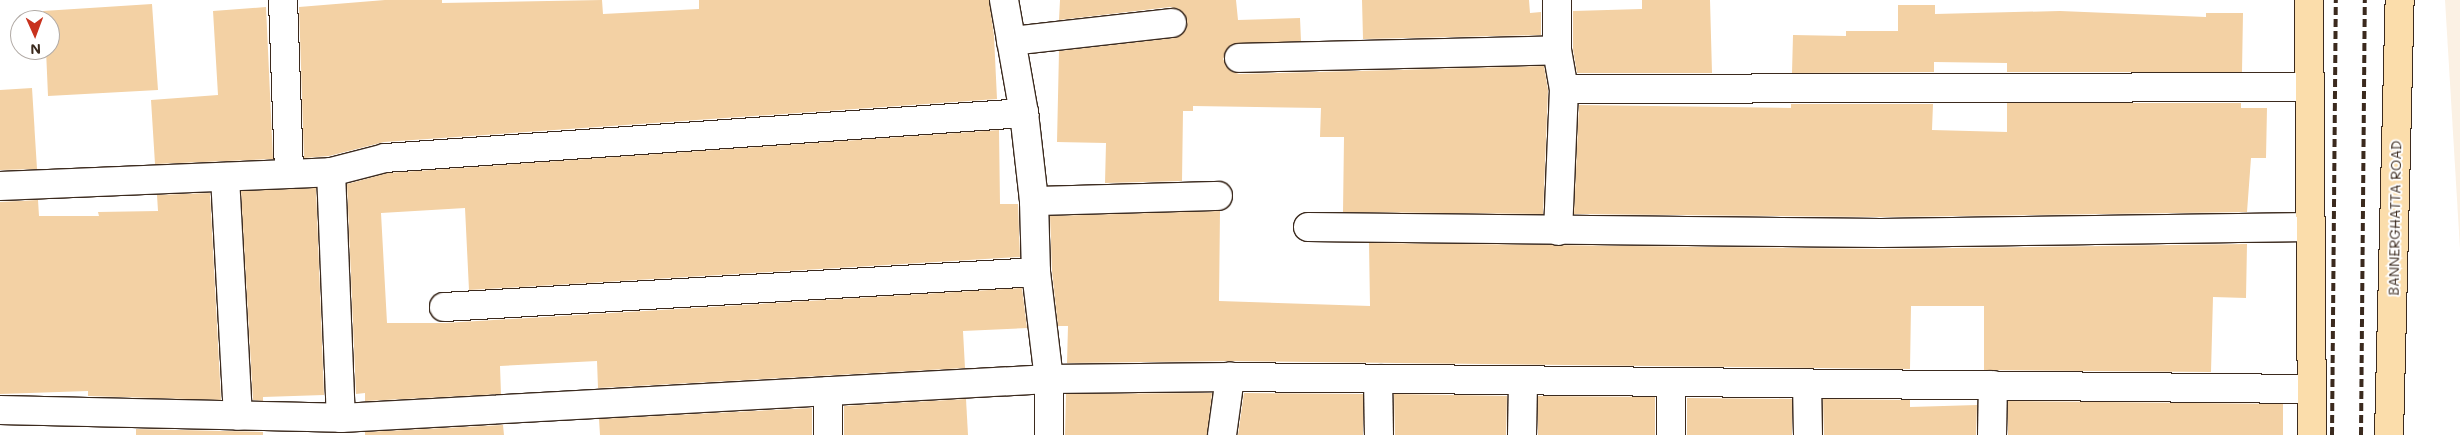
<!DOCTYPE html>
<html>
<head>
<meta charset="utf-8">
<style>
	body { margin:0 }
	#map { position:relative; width:2460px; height:435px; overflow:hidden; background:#fff; font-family:Mali,sans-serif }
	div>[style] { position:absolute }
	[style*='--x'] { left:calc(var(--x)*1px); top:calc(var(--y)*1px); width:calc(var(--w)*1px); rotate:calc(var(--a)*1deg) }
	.built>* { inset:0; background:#fbf1e4 }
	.building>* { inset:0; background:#f3d1a4 }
	.roads { filter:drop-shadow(1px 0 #3b2a1e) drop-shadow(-1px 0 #3b2a1e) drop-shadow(0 1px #3b2a1e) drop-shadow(0 -1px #3b2a1e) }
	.minor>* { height:28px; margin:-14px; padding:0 14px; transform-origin:14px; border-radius:14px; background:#fff }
	.major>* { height:28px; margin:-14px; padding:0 14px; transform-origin:14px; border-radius:14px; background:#fbddab }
	.rail>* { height:4px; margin-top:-2px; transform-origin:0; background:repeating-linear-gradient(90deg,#3b2a1e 0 8px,transparent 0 12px) }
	span { translate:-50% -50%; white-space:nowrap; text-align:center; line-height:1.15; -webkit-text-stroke:4px #fff; paint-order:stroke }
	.street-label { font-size:14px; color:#3b2a1e }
	.north { position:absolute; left:10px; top:10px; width:50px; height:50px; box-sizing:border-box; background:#fff; border:1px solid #b1aaa5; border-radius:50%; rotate:178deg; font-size:14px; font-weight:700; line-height:20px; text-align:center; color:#3b2a1e }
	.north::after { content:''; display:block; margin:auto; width:18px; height:22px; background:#c8321e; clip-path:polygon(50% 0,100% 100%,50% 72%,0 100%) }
</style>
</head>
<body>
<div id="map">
	<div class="built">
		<i style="clip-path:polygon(2445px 0,2460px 0,2460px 249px)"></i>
	</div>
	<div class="building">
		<i style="clip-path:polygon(385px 0,442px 0,442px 3px,602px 0,603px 14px,699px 9px,699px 0,989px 0,994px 36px,997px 99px,384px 142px,329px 156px,304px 158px,299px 7px)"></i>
		<i style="clip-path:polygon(1060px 0,1236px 0,1238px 20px,1300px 18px,1301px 41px,1230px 45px,1223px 59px,1231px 71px,1239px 74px,1544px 66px,1548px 90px,1543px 214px,1343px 212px,1344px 137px,1320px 137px,1321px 108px,1193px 106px,1193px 111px,1183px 111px,1182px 181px,1105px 183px,1106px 143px,1057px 142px,1059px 51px,1174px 38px,1186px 30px,1187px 21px,1179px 9px,1170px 7px,1059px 20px)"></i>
		<i style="clip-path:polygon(1362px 0,1529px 0,1530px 13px,1541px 12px,1541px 35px,1363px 39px)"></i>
		<i style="clip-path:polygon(1642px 0,1710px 0,1712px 73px,1577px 73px,1573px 49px,1573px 11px,1642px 9px)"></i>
		<i style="clip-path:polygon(152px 4px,158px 90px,48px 96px,46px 50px,50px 50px,50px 20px,44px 20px,43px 11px)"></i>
		<i style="clip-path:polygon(1898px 5px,1935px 5px,1935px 14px,2060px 11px,2206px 17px,2206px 13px,2243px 13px,2242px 72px,2007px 72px,2007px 63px,1934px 62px,1934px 72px,1792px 73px,1793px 35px,1846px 36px,1846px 31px,1898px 31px)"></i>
		<i style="clip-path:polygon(266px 7px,273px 159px,155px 164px,151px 100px,218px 95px,213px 11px)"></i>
		<i style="clip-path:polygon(32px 88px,37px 169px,0 170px,0 90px)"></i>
		<i style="clip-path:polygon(2007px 103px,2241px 103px,2241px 108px,2267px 108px,2266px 158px,2251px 158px,2247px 212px,1881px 217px,1574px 214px,1579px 105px,1791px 108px,1791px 104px,1933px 104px,1932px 130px,2007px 132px)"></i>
		<i style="clip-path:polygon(999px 130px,1000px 204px,1018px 204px,1020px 257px,469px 290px,465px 208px,381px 213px,387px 323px,445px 323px,1022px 288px,1027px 328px,963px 331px,965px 368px,598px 388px,597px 361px,500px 366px,501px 394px,365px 401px,365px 393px,356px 394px,347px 184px,388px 173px)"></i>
		<i style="clip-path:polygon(316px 188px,324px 395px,263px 397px,263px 401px,253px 400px,241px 191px)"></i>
		<i style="clip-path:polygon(210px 193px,221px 400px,88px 396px,88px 391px,0 394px,0 202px,38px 200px,39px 216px,99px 216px,98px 212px,158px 211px,157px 195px)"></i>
		<i style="clip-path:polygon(1220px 211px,1219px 301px,1370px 306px,1369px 243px,1881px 249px,2247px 244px,2246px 298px,2213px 297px,2211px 372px,1984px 370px,1984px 306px,1911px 306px,1910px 369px,1230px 361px,1067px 363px,1068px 326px,1058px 326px,1052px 271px,1050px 216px)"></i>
		<i style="clip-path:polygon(1212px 393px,1207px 435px,1065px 435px,1066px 394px)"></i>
		<i style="clip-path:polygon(1244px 393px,1363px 394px,1363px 435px,1238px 435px)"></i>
		<i style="clip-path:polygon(1394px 394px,1507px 396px,1506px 435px,1395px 435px)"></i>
		<i style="clip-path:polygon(1538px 396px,1655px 397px,1655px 435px,1538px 435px)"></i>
		<i style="clip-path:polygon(1687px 398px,1792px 399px,1792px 435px,1687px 435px)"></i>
		<i style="clip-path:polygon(966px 399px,968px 435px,844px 435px,844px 406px)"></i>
		<i style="clip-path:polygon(1823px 399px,1910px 400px,1910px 407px,1977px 405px,1976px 435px,1824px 435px)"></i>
		<i style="clip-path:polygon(2008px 401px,2283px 404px,2283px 435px,2008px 435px)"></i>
		<i style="clip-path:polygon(812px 408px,812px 435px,600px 435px,599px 419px)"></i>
		<i style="clip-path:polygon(503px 425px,504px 435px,365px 435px,365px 432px)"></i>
		<i style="clip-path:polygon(136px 429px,263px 432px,263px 435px,136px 435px)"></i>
	</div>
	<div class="roads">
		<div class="minor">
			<i style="--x:283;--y:0;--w:174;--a:88"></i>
			<i style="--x:1004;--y:0;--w:115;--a:80"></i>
			<i style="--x:1024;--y:113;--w:89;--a:83.5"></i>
			<i style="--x:1034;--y:201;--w:71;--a:88.4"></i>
			<i style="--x:1036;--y:272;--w:108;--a:83.1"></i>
			<i style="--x:1049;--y:379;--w:56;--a:90"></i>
			<i style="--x:1557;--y:0;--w:50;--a:90"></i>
			<i style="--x:1557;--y:50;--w:40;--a:80"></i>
			<i style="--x:1564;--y:89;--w:142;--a:92.4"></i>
			<i style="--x:1011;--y:41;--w:162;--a:-6.4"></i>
			<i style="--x:1239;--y:58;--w:318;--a:-1.4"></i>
			<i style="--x:1564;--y:89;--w:744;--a:-0.15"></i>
			<i style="--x:331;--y:172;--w:246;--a:87.7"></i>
			<i style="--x:225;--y:177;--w:239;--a:86.9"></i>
			<i style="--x:0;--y:186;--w:331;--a:-2.4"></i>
			<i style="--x:331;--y:172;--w:56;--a:-14.5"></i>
			<i style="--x:385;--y:158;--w:641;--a:-4.03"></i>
			<i style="--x:1034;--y:201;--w:184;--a:-1.6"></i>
			<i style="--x:1308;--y:227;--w:573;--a:0.6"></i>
			<i style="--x:1881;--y:233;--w:429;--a:-0.8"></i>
			<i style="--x:444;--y:307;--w:593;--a:-3.38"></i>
			<i style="--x:1378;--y:379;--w:56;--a:89"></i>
			<i style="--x:1671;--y:382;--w:53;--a:90"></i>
			<i style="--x:1807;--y:383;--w:52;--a:88.9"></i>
			<i style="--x:0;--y:410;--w:341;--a:1.3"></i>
			<i style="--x:341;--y:418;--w:709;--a:-3.15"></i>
			<i style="--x:1049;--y:379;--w:181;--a:-0.6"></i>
			<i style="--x:1230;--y:377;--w:1082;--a:0.64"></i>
			<i style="--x:828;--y:435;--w:44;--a:-90"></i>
			<i style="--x:1222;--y:435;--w:59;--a:-82.1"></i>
			<i style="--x:1522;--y:435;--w:53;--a:-88.9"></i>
			<i style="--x:1992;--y:435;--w:50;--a:-88.9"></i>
		</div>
		<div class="major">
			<i style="--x:2309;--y:0;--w:435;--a:89.6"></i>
			<i style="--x:2389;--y:435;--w:435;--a:-88.6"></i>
		</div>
	</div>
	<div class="rail">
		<i style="--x:2332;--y:435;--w:435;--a:-89.5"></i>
		<i style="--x:2361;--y:435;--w:435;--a:-89.5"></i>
	</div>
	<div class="street-label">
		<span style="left:2395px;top:218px;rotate:-89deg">BANNERGHATTA ROAD</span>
	</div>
	<div class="north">N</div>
</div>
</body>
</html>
